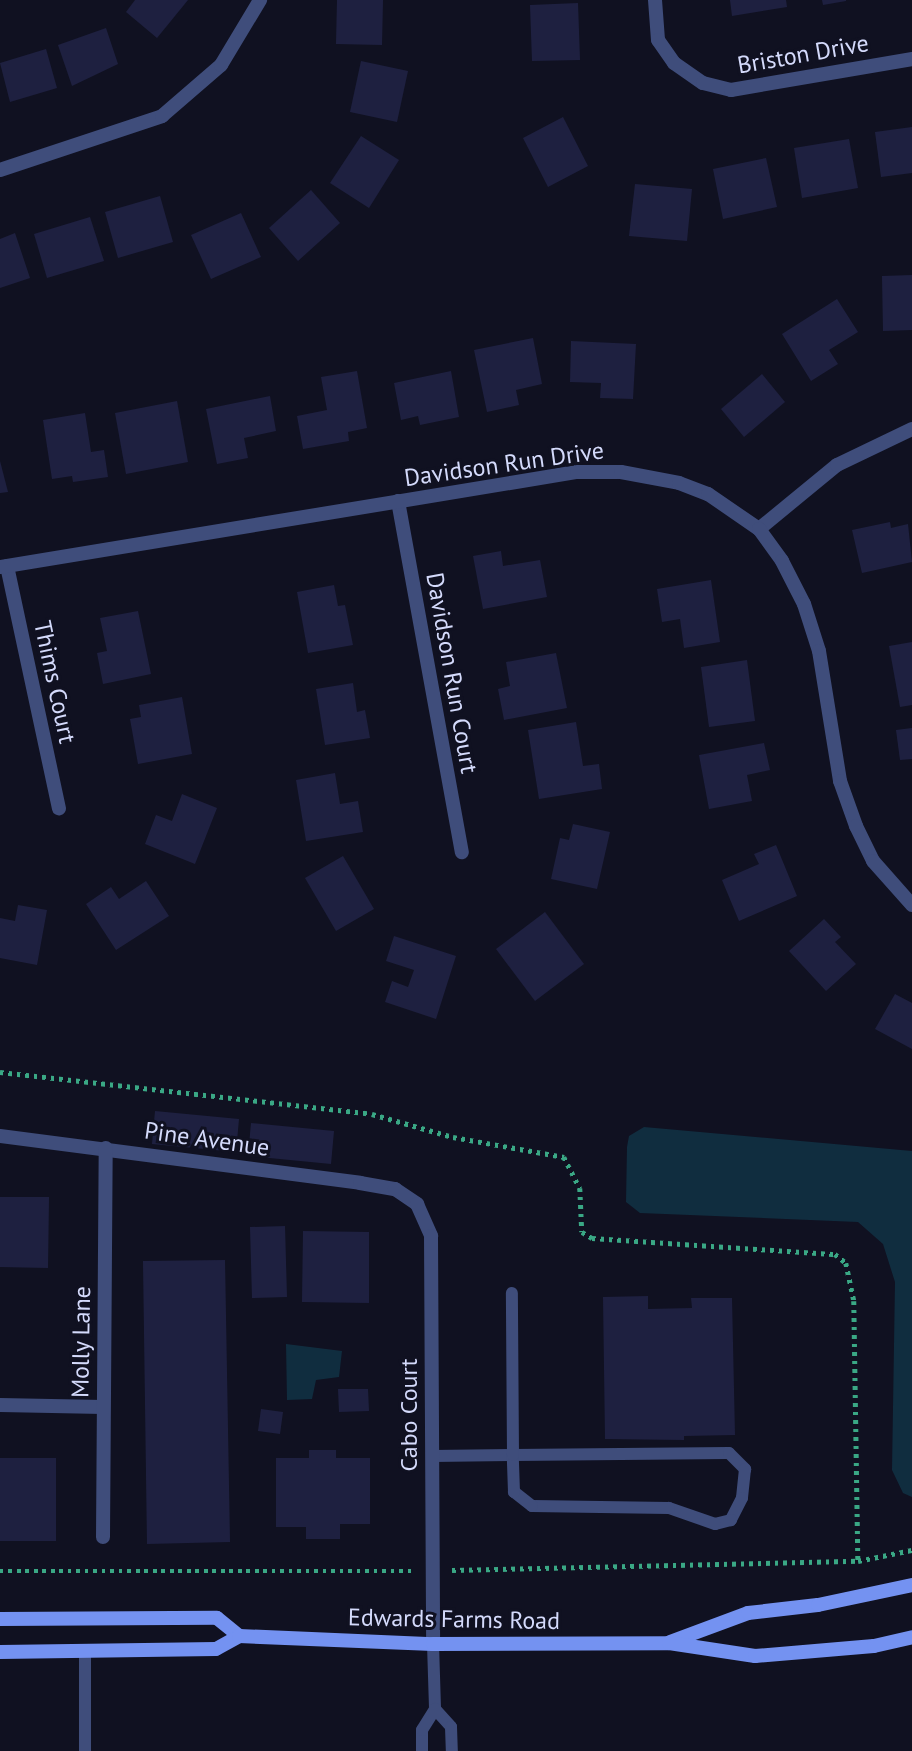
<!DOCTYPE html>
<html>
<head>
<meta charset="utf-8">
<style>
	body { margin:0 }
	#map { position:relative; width:912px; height:1751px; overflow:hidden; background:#101121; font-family:"PT Sans",sans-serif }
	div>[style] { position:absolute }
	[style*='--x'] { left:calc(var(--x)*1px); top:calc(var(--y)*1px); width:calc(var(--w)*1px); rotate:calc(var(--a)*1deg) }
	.water>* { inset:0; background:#102d3f }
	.building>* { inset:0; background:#1e2040 }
	.path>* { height:4.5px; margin-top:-2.25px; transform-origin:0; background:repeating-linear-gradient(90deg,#3aa885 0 3.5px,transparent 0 8.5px) }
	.service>* { height:12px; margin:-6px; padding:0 6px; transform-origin:6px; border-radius:6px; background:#3f4d7b }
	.minor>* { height:14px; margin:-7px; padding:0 7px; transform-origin:7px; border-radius:7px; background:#3f4d7b }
	.secondary>* { height:14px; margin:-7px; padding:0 7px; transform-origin:7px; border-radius:7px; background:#7492f1 }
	span { translate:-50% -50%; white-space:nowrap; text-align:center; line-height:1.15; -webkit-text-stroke:6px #101121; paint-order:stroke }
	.street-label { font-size:24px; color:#d4dafb }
</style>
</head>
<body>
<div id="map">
	<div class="water">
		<i style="clip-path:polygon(644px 1127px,912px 1151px,912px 1497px,903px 1493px,892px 1470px,895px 1282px,883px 1244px,858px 1222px,640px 1213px,626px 1202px,627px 1147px,629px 1136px)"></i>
		<i style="clip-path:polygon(286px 1344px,342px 1351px,339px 1377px,316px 1380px,312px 1399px,287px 1400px)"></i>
	</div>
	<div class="building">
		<i style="clip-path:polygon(135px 0,188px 0,157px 38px,126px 12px)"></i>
		<i style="clip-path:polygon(337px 0,383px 0,382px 45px,336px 44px)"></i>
		<i style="clip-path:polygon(730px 0,786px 0,787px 7px,732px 16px)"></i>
		<i style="clip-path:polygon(822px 0,846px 0,846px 1px,823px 5px)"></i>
		<i style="clip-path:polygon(578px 3px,580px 60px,532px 61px,530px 5px)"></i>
		<i style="clip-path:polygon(106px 28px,118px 64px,72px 86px,58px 45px)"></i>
		<i style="clip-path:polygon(46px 49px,57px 88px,10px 102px,0 63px)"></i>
		<i style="clip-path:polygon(361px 61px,408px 71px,397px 122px,350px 112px)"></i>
		<i style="clip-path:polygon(563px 117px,588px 166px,548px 187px,523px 138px)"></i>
		<i style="clip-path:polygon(912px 127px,912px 173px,881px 177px,875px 132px)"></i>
		<i style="clip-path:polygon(361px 136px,399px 160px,369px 208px,330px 183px)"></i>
		<i style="clip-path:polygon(849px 139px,858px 188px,802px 198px,794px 148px)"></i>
		<i style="clip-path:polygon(766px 158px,777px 207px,723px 219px,713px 169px)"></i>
		<i style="clip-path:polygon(635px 184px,692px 189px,687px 241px,629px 236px)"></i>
		<i style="clip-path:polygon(311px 190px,340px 223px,298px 261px,269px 228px)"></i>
		<i style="clip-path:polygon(160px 196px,173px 242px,118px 258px,105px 212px)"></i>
		<i style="clip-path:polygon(241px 213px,261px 257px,211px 279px,191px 235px)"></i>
		<i style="clip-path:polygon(90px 217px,104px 261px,47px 278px,34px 234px)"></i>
		<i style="clip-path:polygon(15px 233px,30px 278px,0 288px,0 239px)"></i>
		<i style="clip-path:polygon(912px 275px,912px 330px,883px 331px,882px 276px)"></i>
		<i style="clip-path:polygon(837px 299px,858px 332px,829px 350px,838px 364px,811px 381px,782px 334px)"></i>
		<i style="clip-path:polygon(533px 338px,542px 384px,516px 390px,519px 405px,487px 412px,474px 350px)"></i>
		<i style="clip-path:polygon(571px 341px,636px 344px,633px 399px,600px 398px,601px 383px,570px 382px)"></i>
		<i style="clip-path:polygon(357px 371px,367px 428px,348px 432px,349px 441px,303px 449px,297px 416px,327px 410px,321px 377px)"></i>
		<i style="clip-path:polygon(451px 371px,459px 417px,420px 425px,418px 416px,401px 420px,394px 383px)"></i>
		<i style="clip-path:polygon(762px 374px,785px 402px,744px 437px,721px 409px)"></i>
		<i style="clip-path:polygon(270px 396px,276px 431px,244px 438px,248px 458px,217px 464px,206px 409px)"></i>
		<i style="clip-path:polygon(177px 401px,188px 462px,126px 474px,115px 413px)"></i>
		<i style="clip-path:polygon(85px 413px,91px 452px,104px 450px,108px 477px,73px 482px,72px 476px,52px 479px,43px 420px)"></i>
		<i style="clip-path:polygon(0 461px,8px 492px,0 493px)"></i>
		<i style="clip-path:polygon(890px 522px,891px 528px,908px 524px,912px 562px,862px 573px,852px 530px)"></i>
		<i style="clip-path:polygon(501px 551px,503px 566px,540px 560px,547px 597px,483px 609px,473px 556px)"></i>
		<i style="clip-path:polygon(711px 580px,720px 642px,684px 648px,680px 619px,662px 622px,657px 589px)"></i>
		<i style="clip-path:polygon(334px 585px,338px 606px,345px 605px,353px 645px,308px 653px,297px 592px)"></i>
		<i style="clip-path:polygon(138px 611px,151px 674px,103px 684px,97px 653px,107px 651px,100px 618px)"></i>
		<i style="clip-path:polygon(912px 642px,912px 705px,900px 707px,889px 646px)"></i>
		<i style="clip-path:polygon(556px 653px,567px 708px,504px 720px,498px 689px,510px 686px,506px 662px)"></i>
		<i style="clip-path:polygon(747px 660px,755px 721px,709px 727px,701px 667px)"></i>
		<i style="clip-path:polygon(353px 683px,357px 712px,365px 710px,370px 738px,325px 745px,316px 689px)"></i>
		<i style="clip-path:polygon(182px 697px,192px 754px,138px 764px,130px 719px,141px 717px,139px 705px)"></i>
		<i style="clip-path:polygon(576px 722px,583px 766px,599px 764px,602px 789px,539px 799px,528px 730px)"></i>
		<i style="clip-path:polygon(912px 728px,912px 759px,900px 760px,896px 730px)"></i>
		<i style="clip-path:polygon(764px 743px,770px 770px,747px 775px,752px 801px,709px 809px,699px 755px)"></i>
		<i style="clip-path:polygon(335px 773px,340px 804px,358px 801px,363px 832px,306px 841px,296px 780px)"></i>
		<i style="clip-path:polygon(182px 794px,217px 808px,195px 864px,145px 844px,156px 815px,172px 821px)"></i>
		<i style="clip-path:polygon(573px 824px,610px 832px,597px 889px,551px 879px,560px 838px,569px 840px)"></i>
		<i style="clip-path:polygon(776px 845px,797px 896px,739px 921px,722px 880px,759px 864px,754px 854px)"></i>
		<i style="clip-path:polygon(343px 856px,374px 909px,336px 931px,305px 878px)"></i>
		<i style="clip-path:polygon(146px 881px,169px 916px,116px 950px,86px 904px,111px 887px,119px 899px)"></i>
		<i style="clip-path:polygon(18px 905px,47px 910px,37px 965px,0 958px,0 918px,15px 921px)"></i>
		<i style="clip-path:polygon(545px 912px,584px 964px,535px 1001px,496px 949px)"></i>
		<i style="clip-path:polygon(824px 919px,841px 937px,835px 942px,856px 964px,826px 991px,789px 951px)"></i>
		<i style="clip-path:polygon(394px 936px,456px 956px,436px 1019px,385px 1002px,392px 981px,408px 987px,414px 970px,386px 961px)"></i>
		<i style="clip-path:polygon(895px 994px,912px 1003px,912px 1049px,875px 1029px)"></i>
		<i style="clip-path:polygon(155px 1111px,239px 1119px,236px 1152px,152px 1144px)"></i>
		<i style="clip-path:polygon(251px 1123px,334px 1131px,331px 1164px,248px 1156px)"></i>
		<i style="clip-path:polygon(0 1197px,49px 1197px,48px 1268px,0 1267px)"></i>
		<i style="clip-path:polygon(285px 1226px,287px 1297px,252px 1298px,250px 1227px)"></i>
		<i style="clip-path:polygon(303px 1231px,369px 1232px,369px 1303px,302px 1302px)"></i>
		<i style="clip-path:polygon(225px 1260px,230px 1542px,147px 1544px,143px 1261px)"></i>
		<i style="clip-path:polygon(648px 1296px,648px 1309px,692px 1308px,691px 1298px,732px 1298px,735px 1435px,684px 1436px,684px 1440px,605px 1439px,603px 1297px)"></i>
		<i style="clip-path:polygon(338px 1389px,368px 1389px,369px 1411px,339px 1412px)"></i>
		<i style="clip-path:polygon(261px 1409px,283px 1412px,280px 1434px,258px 1431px)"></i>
		<i style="clip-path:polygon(309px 1450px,336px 1450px,336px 1458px,370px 1458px,370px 1524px,340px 1524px,340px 1539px,306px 1539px,306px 1527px,276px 1527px,276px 1458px,309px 1458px)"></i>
		<i style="clip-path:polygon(0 1458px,56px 1458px,56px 1541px,0 1541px)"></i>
	</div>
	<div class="path">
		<i style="--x:0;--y:1072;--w:374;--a:6.4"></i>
		<i style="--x:372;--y:1114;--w:84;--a:15.9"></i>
		<i style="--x:453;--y:1137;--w:113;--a:10.2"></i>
		<i style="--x:564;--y:1157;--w:35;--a:63"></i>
		<i style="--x:580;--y:1188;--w:44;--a:87.4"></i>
		<i style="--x:582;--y:1232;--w:12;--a:31"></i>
		<i style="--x:592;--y:1238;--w:244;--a:3.8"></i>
		<i style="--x:835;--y:1254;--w:14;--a:39"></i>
		<i style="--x:846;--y:1263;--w:39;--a:78"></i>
		<i style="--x:854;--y:1301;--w:260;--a:89.1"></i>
		<i style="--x:452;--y:1570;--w:406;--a:-1.3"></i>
		<i style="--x:858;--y:1561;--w:55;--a:-11.5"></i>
		<i style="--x:0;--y:1571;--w:415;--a:0"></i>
	</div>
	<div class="service">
		<i style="--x:432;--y:1456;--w:81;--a:-0.7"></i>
		<i style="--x:513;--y:1455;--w:216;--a:-0.5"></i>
		<i style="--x:729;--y:1453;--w:23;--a:45"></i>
		<i style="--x:745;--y:1469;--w:29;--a:96"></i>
		<i style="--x:742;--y:1498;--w:25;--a:117"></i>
		<i style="--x:731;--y:1520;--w:16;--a:166"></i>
		<i style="--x:715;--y:1524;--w:49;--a:-160.8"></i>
		<i style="--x:669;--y:1508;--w:137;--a:-179.2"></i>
		<i style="--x:532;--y:1506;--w:23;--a:-142"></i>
		<i style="--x:514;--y:1492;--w:37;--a:-92"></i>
		<i style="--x:513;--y:1455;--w:162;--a:-90.4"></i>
		<i style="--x:433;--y:1644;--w:65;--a:88.2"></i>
		<i style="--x:85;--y:1751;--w:100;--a:-90"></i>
		<i style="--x:422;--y:1751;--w:21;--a:-90"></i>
		<i style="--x:422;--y:1730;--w:25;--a:-58"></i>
		<i style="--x:435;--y:1709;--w:24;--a:48"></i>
		<i style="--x:451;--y:1727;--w:24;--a:88"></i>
	</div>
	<div class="minor">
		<i style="--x:655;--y:0;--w:40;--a:85.7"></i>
		<i style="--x:658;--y:40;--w:28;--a:55"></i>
		<i style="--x:674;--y:63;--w:35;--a:35"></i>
		<i style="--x:703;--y:83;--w:29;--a:14"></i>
		<i style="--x:731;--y:90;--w:184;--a:-9.7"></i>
		<i style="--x:0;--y:170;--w:171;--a:-18.4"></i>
		<i style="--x:162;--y:116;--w:78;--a:-40.8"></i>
		<i style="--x:221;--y:65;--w:76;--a:-59"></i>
		<i style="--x:398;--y:501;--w:357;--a:79.7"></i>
		<i style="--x:759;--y:529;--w:101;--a:-39.4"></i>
		<i style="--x:837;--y:465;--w:83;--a:-25.6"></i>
		<i style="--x:7;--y:566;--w:248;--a:77.9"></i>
		<i style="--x:0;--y:567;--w:585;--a:-9.35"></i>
		<i style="--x:577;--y:472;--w:44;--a:0"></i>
		<i style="--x:621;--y:472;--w:59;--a:10.7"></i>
		<i style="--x:679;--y:483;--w:31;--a:21"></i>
		<i style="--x:708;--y:494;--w:62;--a:34.5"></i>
		<i style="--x:759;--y:529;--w:39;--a:54"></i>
		<i style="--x:782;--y:561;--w:48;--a:62.9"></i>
		<i style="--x:804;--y:604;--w:49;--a:72.3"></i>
		<i style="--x:819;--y:651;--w:132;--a:80.8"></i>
		<i style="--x:840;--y:781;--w:48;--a:70.4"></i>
		<i style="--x:856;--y:826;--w:39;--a:64"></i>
		<i style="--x:873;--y:861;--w:59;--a:48.4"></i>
		<i style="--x:0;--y:1136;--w:363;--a:7.4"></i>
		<i style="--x:360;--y:1183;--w:36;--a:10"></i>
		<i style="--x:395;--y:1189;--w:27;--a:34"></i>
		<i style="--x:417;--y:1204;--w:35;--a:66"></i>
		<i style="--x:431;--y:1236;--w:408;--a:89.7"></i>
		<i style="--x:0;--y:1405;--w:103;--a:1.1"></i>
		<i style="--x:103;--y:1537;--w:389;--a:-89.6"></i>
	</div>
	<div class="secondary">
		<i style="--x:0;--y:1619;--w:217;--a:-0.3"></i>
		<i style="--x:217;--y:1618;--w:28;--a:39"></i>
		<i style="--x:670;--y:1642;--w:83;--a:-20.4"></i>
		<i style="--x:748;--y:1613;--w:70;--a:-6.5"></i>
		<i style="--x:818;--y:1605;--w:96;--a:-12"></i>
		<i style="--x:0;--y:1652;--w:216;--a:-0.8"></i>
		<i style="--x:216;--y:1649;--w:26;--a:-29"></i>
		<i style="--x:239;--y:1636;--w:194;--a:2.4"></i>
		<i style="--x:433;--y:1644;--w:236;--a:-0.2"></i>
		<i style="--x:669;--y:1643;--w:87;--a:8.6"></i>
		<i style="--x:755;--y:1656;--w:119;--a:-4.8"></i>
		<i style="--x:874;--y:1646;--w:39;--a:-13"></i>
	</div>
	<div class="street-label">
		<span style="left:803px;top:54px;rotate:-10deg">Briston Drive</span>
		<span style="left:504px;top:464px;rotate:-8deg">Davidson Run Drive</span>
		<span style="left:452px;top:673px;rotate:80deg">Davidson Run Court</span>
		<span style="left:55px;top:682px;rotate:78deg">Thims Court</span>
		<span style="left:207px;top:1139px;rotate:8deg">Pine Avenue</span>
		<span style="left:81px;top:1342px;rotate:-89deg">Molly Lane</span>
		<span style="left:409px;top:1415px;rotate:-90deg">Cabo Court</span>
		<span style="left:454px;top:1619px;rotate:1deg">Edwards Farms Road</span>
	</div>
</div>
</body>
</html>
